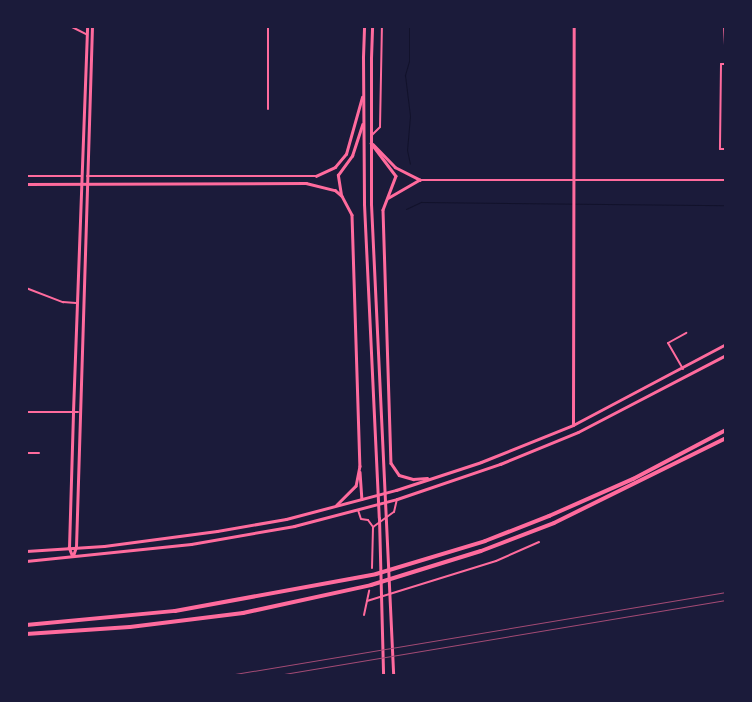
<!DOCTYPE html>
<html>
<head>
<meta charset="utf-8">
<style>
	body { margin:0 }
	#map { position:relative; width:752px; height:702px; overflow:hidden; background:#1b1b3a; font-family:Montserrat,sans-serif }
	div>[style] { position:absolute }
	[style*='--x'] { left:calc(var(--x)*1px); top:calc(var(--y)*1px); width:calc(var(--w)*1px); rotate:calc(var(--a)*1deg) }
	.stream>* { height:1px; margin:-0.5px; padding:0 0.5px; transform-origin:0.5px; border-radius:0.5px; background:#12122b }
	.minor>* { height:2px; margin:-1px; padding:0 1px; transform-origin:1px; border-radius:1px; background:#ff6b9d }
	.tertiary>* { height:2.5px; margin:-1.25px; padding:0 1.25px; transform-origin:1.25px; border-radius:1.25px; background:#ff6b9d }
	.secondary>* { height:3px; margin:-1.5px; padding:0 1.5px; transform-origin:1.5px; border-radius:1.5px; background:#ff6b9d }
	.primary>* { height:3px; margin:-1.5px; padding:0 1.5px; transform-origin:1.5px; border-radius:1.5px; background:#ff6b9d }
	.motorway>* { height:4px; margin:-2px; padding:0 2px; transform-origin:2px; border-radius:2px; background:#ff6b9d }
	.rail>* { height:1px; margin:-0.5px; padding:0 0.5px; transform-origin:0.5px; border-radius:0.5px; background:#a44b75 }
	span { translate:-50% -50%; white-space:nowrap; text-align:center; line-height:1.15; -webkit-text-stroke:4px #1b1b3a; paint-order:stroke }
	.frame { position:absolute; inset:0; border:28px solid #1b1b3a; pointer-events:none }
</style>
</head>
<body>
<div id="map">
	<div class="stream">
		<i style="--x:409;--y:26;--w:35;--a:90"></i>
		<i style="--x:409;--y:61;--w:15;--a:106"></i>
		<i style="--x:405;--y:75;--w:41;--a:83"></i>
		<i style="--x:410;--y:116;--w:34;--a:95"></i>
		<i style="--x:407;--y:150;--w:14;--a:78"></i>
		<i style="--x:406;--y:209;--w:17;--a:-25"></i>
		<i style="--x:421;--y:202;--w:305;--a:0.6"></i>
	</div>
	<div class="minor">
		<i style="--x:70;--y:26;--w:18;--a:27"></i>
		<i style="--x:268;--y:26;--w:83;--a:90"></i>
		<i style="--x:724;--y:26;--w:38;--a:87"></i>
		<i style="--x:724;--y:64;--w:3;--a:180"></i>
		<i style="--x:721;--y:64;--w:85;--a:90.7"></i>
		<i style="--x:720;--y:149;--w:6;--a:0"></i>
		<i style="--x:372;--y:135;--w:11;--a:-45"></i>
		<i style="--x:380;--y:127;--w:101;--a:-88.9"></i>
		<i style="--x:26;--y:288;--w:40;--a:21"></i>
		<i style="--x:63;--y:302;--w:13;--a:4"></i>
		<i style="--x:683;--y:369;--w:30;--a:-120"></i>
		<i style="--x:668;--y:343;--w:21;--a:-29"></i>
		<i style="--x:26;--y:453;--w:13;--a:0"></i>
		<i style="--x:358;--y:510;--w:9;--a:72"></i>
		<i style="--x:361;--y:519;--w:7;--a:8"></i>
		<i style="--x:368;--y:520;--w:9;--a:54"></i>
		<i style="--x:373;--y:527;--w:26;--a:-36"></i>
		<i style="--x:394;--y:512;--w:13;--a:-77"></i>
		<i style="--x:372;--y:568;--w:41;--a:-88.6"></i>
		<i style="--x:367;--y:601;--w:135;--a:-17.2"></i>
		<i style="--x:496;--y:561;--w:47;--a:-23.8"></i>
		<i style="--x:364;--y:615;--w:25;--a:-78"></i>
	</div>
	<div class="tertiary">
		<i style="--x:371;--y:143;--w:41;--a:52.9"></i>
		<i style="--x:396;--y:176;--w:36;--a:111"></i>
		<i style="--x:383;--y:210;--w:253;--a:88.2"></i>
		<i style="--x:391;--y:463;--w:14;--a:56"></i>
		<i style="--x:399;--y:475;--w:15;--a:16"></i>
		<i style="--x:413;--y:479;--w:14;--a:-4"></i>
		<i style="--x:373;--y:144;--w:32;--a:46"></i>
		<i style="--x:395;--y:167;--w:28;--a:27"></i>
		<i style="--x:420;--y:180;--w:36;--a:150"></i>
		<i style="--x:26;--y:176;--w:55;--a:0"></i>
		<i style="--x:87;--y:176;--w:229;--a:0"></i>
		<i style="--x:316;--y:176;--w:21;--a:-25"></i>
		<i style="--x:335;--y:167;--w:17;--a:-50"></i>
		<i style="--x:346;--y:154;--w:59;--a:-74.3"></i>
		<i style="--x:420;--y:180;--w:306;--a:0"></i>
		<i style="--x:26;--y:184;--w:280;--a:-0.2"></i>
		<i style="--x:306;--y:183;--w:30;--a:14"></i>
		<i style="--x:335;--y:190;--w:9;--a:41"></i>
		<i style="--x:342;--y:196;--w:21;--a:62"></i>
		<i style="--x:352;--y:215;--w:251;--a:88.2"></i>
		<i style="--x:360;--y:466;--w:20;--a:101"></i>
		<i style="--x:356;--y:486;--w:27;--a:135"></i>
		<i style="--x:341;--y:195;--w:20;--a:-99"></i>
		<i style="--x:338;--y:175;--w:24;--a:-54"></i>
		<i style="--x:352;--y:156;--w:33;--a:-72"></i>
		<i style="--x:26;--y:412;--w:52;--a:0"></i>
		<i style="--x:573;--y:425;--w:399;--a:-89.9"></i>
		<i style="--x:360;--y:472;--w:27;--a:86"></i>
		<i style="--x:72;--y:556;--w:9;--a:-111"></i>
		<i style="--x:69;--y:548;--w:136;--a:-88.3"></i>
		<i style="--x:73;--y:412;--w:386;--a:-87.9"></i>
		<i style="--x:73;--y:556;--w:9;--a:-72"></i>
		<i style="--x:76;--y:547;--w:521;--a:-88.24"></i>
	</div>
	<div class="secondary">
		<i style="--x:363;--y:57;--w:147;--a:89.6"></i>
		<i style="--x:364;--y:204;--w:314;--a:87.3"></i>
		<i style="--x:379;--y:518;--w:158;--a:88.5"></i>
		<i style="--x:371;--y:58;--w:146;--a:90"></i>
		<i style="--x:371;--y:204;--w:473;--a:87.3"></i>
	</div>
	<div class="primary">
		<i style="--x:363;--y:57;--w:31;--a:-88"></i>
		<i style="--x:371;--y:58;--w:32;--a:-88"></i>
		<i style="--x:26;--y:551;--w:78;--a:-3.7"></i>
		<i style="--x:104;--y:546;--w:114;--a:-7.6"></i>
		<i style="--x:217;--y:531;--w:70;--a:-9.9"></i>
		<i style="--x:286;--y:519;--w:114;--a:-14.8"></i>
		<i style="--x:396;--y:490;--w:89;--a:-18.2"></i>
		<i style="--x:481;--y:462;--w:99;--a:-21.9"></i>
		<i style="--x:573;--y:425;--w:173;--a:-27.9"></i>
		<i style="--x:26;--y:561;--w:166;--a:-5.9"></i>
		<i style="--x:191;--y:544;--w:105;--a:-9.9"></i>
		<i style="--x:294;--y:526;--w:106;--a:-14.7"></i>
		<i style="--x:397;--y:499;--w:109;--a:-18.8"></i>
		<i style="--x:500;--y:464;--w:84;--a:-22.3"></i>
		<i style="--x:578;--y:432;--w:167;--a:-27.5"></i>
	</div>
	<div class="motorway">
		<i style="--x:26;--y:625;--w:150;--a:-5.4"></i>
		<i style="--x:175;--y:611;--w:204;--a:-10.4"></i>
		<i style="--x:376;--y:574;--w:114;--a:-16.8"></i>
		<i style="--x:485;--y:541;--w:69;--a:-21.3"></i>
		<i style="--x:549;--y:516;--w:92;--a:-23.8"></i>
		<i style="--x:633;--y:479;--w:105;--a:-27.8"></i>
		<i style="--x:26;--y:634;--w:104;--a:-3.9"></i>
		<i style="--x:130;--y:627;--w:114;--a:-7.1"></i>
		<i style="--x:243;--y:613;--w:131;--a:-12.3"></i>
		<i style="--x:371;--y:585;--w:115;--a:-17.2"></i>
		<i style="--x:481;--y:551;--w:78;--a:-21"></i>
		<i style="--x:554;--y:523;--w:192;--a:-26.3"></i>
	</div>
	<div class="rail">
		<i style="--x:223;--y:676;--w:510;--a:-9.48"></i>
		<i style="--x:272;--y:676;--w:460;--a:-9.5"></i>
	</div>
	<div class="frame"></div>
</div>
</body>
</html>
